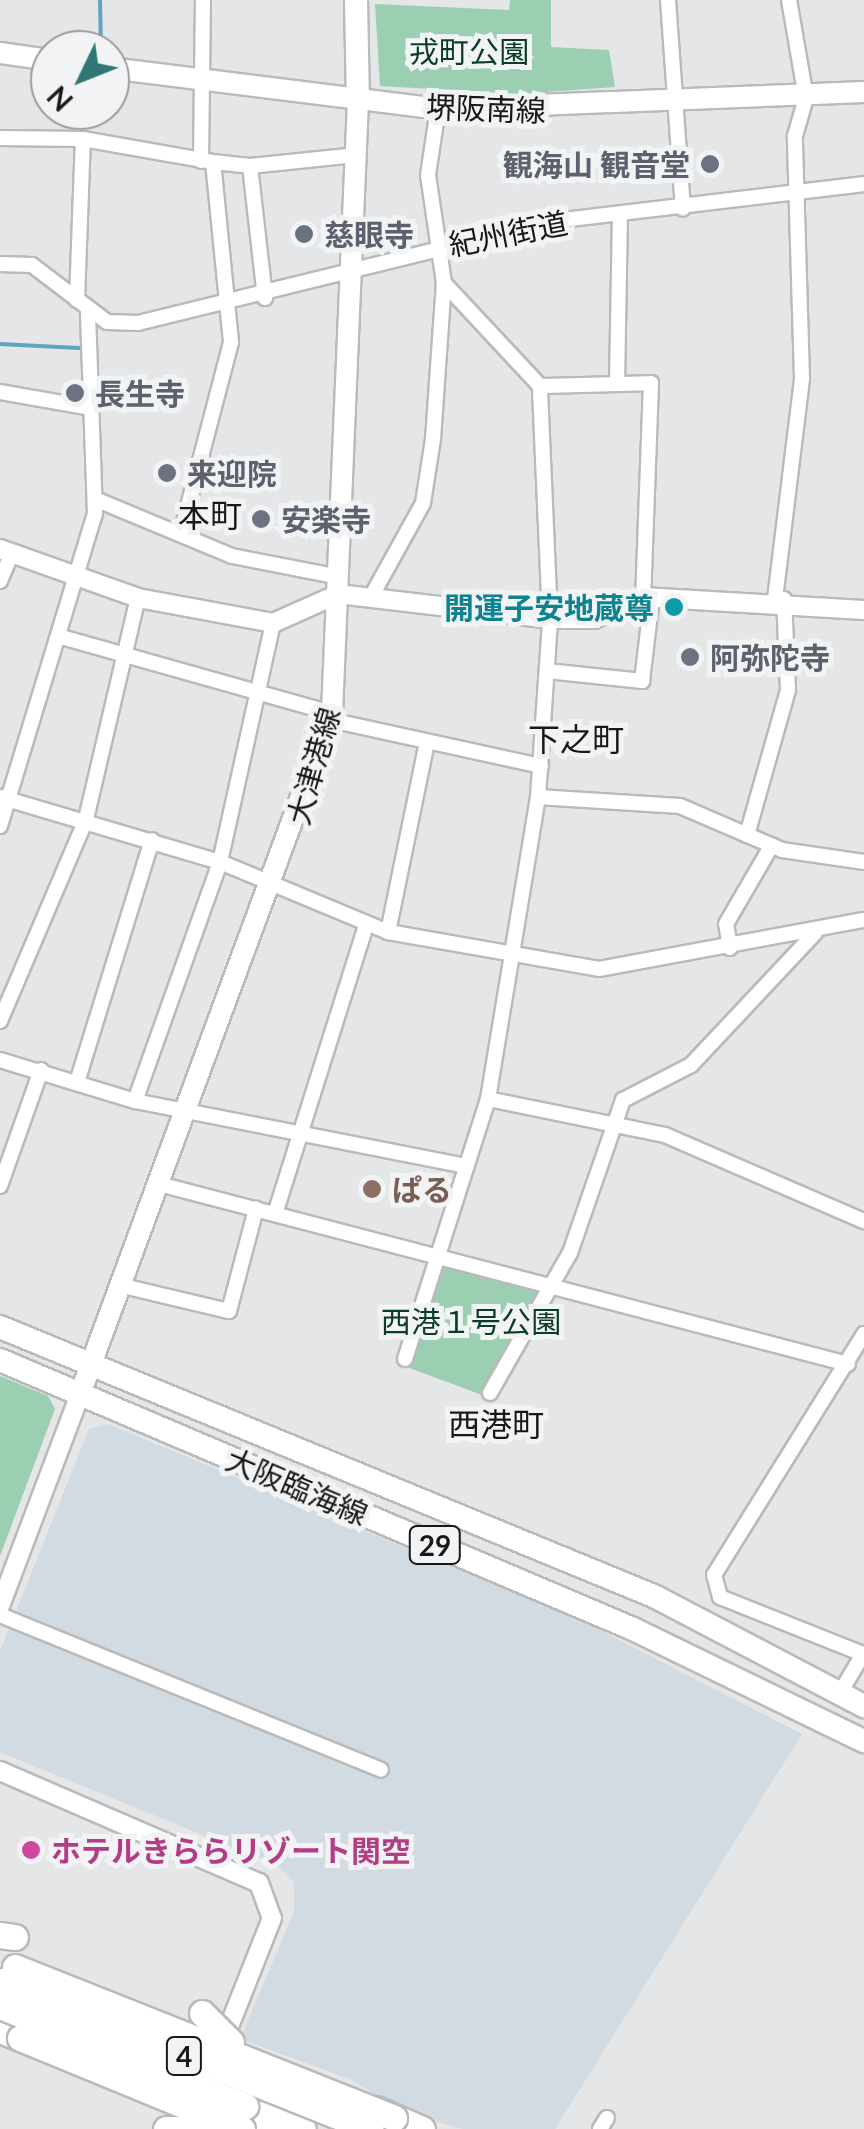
<!DOCTYPE html>
<html>
<head>
<meta charset="utf-8">
<style>
	body { margin:0 }
	#map { position:relative; width:864px; height:2129px; overflow:hidden; background:#e4e6e7; font-family:Lato,"Noto Sans JP",sans-serif }
	div>[style] { position:absolute }
	[style*='--x'] { left:calc(var(--x)*1px); top:calc(var(--y)*1px); width:calc(var(--w)*1px); rotate:calc(var(--a)*1deg) }
	.built>* { inset:0; background:#d3dbe2 }
	.green>* { inset:0; background:#9ccfb2 }
	.stream>* { height:4px; margin:-2px; padding:0 2px; transform-origin:2px; border-radius:2px; background:#5da7bd }
	.roads { filter:drop-shadow(2px 0 #b8babb) drop-shadow(-2px 0 #b8babb) drop-shadow(0 2px #b8babb) drop-shadow(0 -2px #b8babb) }
	.minor>* { height:14px; margin:-7px; padding:0 7px; transform-origin:7px; border-radius:7px; background:#fff }
	.tertiary>* { height:18px; margin:-9px; padding:0 9px; transform-origin:9px; border-radius:9px; background:#fff }
	.secondary>* { height:20px; margin:-10px; padding:0 10px; transform-origin:10px; border-radius:10px; background:#fff }
	.primary>* { height:22px; margin:-11px; padding:0 11px; transform-origin:11px; border-radius:11px; background:#fff }
	.motorway>* { height:25px; margin:-12.5px; padding:0 12.5px; transform-origin:12.5px; border-radius:12.5px; background:#fff }
	.bridges { filter:drop-shadow(2px 0 #b8babb) drop-shadow(-2px 0 #b8babb) drop-shadow(0 2px #b8babb) drop-shadow(0 -2px #b8babb) }
	.motorway-bridge>* { height:25px; margin:-12.5px; padding:0 12.5px; transform-origin:12.5px; border-radius:12.5px; background:#fff }
	.dots>* { width:28px; height:28px; translate:-50% -50%; box-sizing:border-box; border:5px solid #f2f3f4; border-radius:50% }
	span { translate:-50% -50%; white-space:nowrap; text-align:center; line-height:1.15; -webkit-text-stroke:10px #f2f3f4; paint-order:stroke }
	.shield-label span { padding:2px 8px; background:#f2f3f4; border:2px solid; border-radius:8px; -webkit-text-stroke-width:0 }
	.shield-label { font-size:28px; color:#171818; font-weight:700 }
	.park-label { font-size:30px; color:#0a3d26 }
	.street-label { font-size:30px; color:#171818 }
	.worship-label { font-size:30px; color:#5b616d; font-weight:700 }
	.right { translate:-100% -50%; text-align:right }
	.left { translate:0 -50%; text-align:left }
	.culture-label { font-size:30px; color:#0d838f; font-weight:700 }
	.education-label { font-size:30px; color:#785e54; font-weight:700 }
	.hotel-label { font-size:30px; color:#b23c85; font-weight:700 }
	.neighbourhood-label { font-size:32px; color:#171818 }
	.north { position:absolute; left:30px; top:30px; width:100px; height:100px; box-sizing:border-box; background:#f2f3f4; border:2px solid #9a9b9c; border-radius:50%; rotate:227deg; font-size:28px; font-weight:700; line-height:40px; text-align:center; color:#171818 }
	.north::after { content:''; display:block; margin:auto; width:35px; height:45px; background:#2e7775; clip-path:polygon(50% 0,100% 100%,50% 72%,0 100%) }
</style>
</head>
<body>
<div id="map">
	<div class="built">
		<i style="clip-path:polygon(108px 1424px,582px 1621px,802px 1734px,555px 2129px,463px 2129px,404px 2112px,350px 2079px,240px 2039px,294px 1912px,294px 1882px,278px 1866px,0 1752px,0 1651px,89px 1429px)"></i>
	</div>
	<div class="green">
		<i style="clip-path:polygon(510px 0,551px 0,551px 47px,609px 50px,615px 87px,518px 94px,380px 86px,375px 4px,509px 10px)"></i>
		<i style="clip-path:polygon(441px 1266px,542px 1290px,482px 1395px,407px 1367px)"></i>
		<i style="clip-path:polygon(0 1376px,48px 1396px,55px 1409px,0 1556px)"></i>
	</div>
	<div class="stream">
		<i style="--x:100;--y:0;--w:49;--a:88.8"></i>
		<i style="--x:0;--y:344;--w:79;--a:2.9"></i>
	</div>
	<div class="roads">
		<div class="minor">
			<i style="--x:668;--y:0;--w:209;--a:85.9"></i>
			<i style="--x:0;--y:138;--w:83;--a:0.7"></i>
			<i style="--x:83;--y:139;--w:132;--a:10"></i>
			<i style="--x:201;--y:161;--w:161;--a:-89.3"></i>
			<i style="--x:250;--y:166;--w:108;--a:-5.9"></i>
			<i style="--x:0;--y:264;--w:32;--a:2"></i>
			<i style="--x:32;--y:265;--w:94;--a:37.2"></i>
			<i style="--x:107;--y:322;--w:31;--a:2"></i>
			<i style="--x:138;--y:323;--w:428;--a:-13.8"></i>
			<i style="--x:554;--y:221;--w:312;--a:-6.8"></i>
			<i style="--x:77;--y:300;--w:161;--a:-87.9"></i>
			<i style="--x:617;--y:384;--w:170;--a:-89"></i>
			<i style="--x:540;--y:386;--w:111;--a:-1.5"></i>
			<i style="--x:651;--y:383;--w:214;--a:92.1"></i>
			<i style="--x:0;--y:392;--w:92;--a:10"></i>
			<i style="--x:95;--y:499;--w:148;--a:22.6"></i>
			<i style="--x:232;--y:556;--w:109;--a:11.1"></i>
			<i style="--x:181;--y:533;--w:197;--a:-75.3"></i>
			<i style="--x:231;--y:342;--w:181;--a:-95.7"></i>
			<i style="--x:213;--y:162;--w:37;--a:6"></i>
			<i style="--x:250;--y:166;--w:133;--a:83.5"></i>
			<i style="--x:0;--y:581;--w:30;--a:-67"></i>
			<i style="--x:371;--y:597;--w:107;--a:-61"></i>
			<i style="--x:423;--y:503;--w:65;--a:-81.1"></i>
			<i style="--x:433;--y:439;--w:156;--a:-86"></i>
			<i style="--x:444;--y:283;--w:109;--a:-98.4"></i>
			<i style="--x:428;--y:175;--w:67;--a:-81.4"></i>
			<i style="--x:775;--y:599;--w:222;--a:-83"></i>
			<i style="--x:802;--y:379;--w:243;--a:-91.7"></i>
			<i style="--x:795;--y:136;--w:40;--a:-74"></i>
			<i style="--x:806;--y:98;--w:99;--a:-99.8"></i>
			<i style="--x:61;--y:637;--w:281;--a:15.7"></i>
			<i style="--x:547;--y:671;--w:96;--a:6"></i>
			<i style="--x:642;--y:681;--w:85;--a:-83.2"></i>
			<i style="--x:330;--y:720;--w:216;--a:12.3"></i>
			<i style="--x:0;--y:797;--w:229;--a:16.5"></i>
			<i style="--x:220;--y:862;--w:182;--a:22.6"></i>
			<i style="--x:388;--y:932;--w:214;--a:9.9"></i>
			<i style="--x:599;--y:969;--w:269;--a:-10.5"></i>
			<i style="--x:538;--y:797;--w:142;--a:3.6"></i>
			<i style="--x:680;--y:806;--w:111;--a:23.3"></i>
			<i style="--x:782;--y:850;--w:83;--a:8.3"></i>
			<i style="--x:0;--y:826;--w:326;--a:-73.1"></i>
			<i style="--x:95;--y:514;--w:204;--a:-92"></i>
			<i style="--x:747;--y:835;--w:151;--a:-74.2"></i>
			<i style="--x:788;--y:690;--w:91;--a:-92.5"></i>
			<i style="--x:388;--y:932;--w:189;--a:-78.4"></i>
			<i style="--x:730;--y:948;--w:24;--a:-99"></i>
			<i style="--x:726;--y:924;--w:91;--a:-59.8"></i>
			<i style="--x:0;--y:1021;--w:220;--a:-66.9"></i>
			<i style="--x:86;--y:819;--w:227;--a:-76.8"></i>
			<i style="--x:0;--y:1060;--w:141;--a:16.9"></i>
			<i style="--x:135;--y:1101;--w:338;--a:11.1"></i>
			<i style="--x:78;--y:1079;--w:250;--a:-72.8"></i>
			<i style="--x:488;--y:1099;--w:181;--a:11.5"></i>
			<i style="--x:665;--y:1135;--w:217;--a:23.4"></i>
			<i style="--x:135;--y:1101;--w:254;--a:-70.4"></i>
			<i style="--x:220;--y:862;--w:245;--a:-77.5"></i>
			<i style="--x:159;--y:1184;--w:712;--a:14.64"></i>
			<i style="--x:0;--y:1186;--w:123;--a:-70.5"></i>
			<i style="--x:275;--y:1214;--w:303;--a:-72.5"></i>
			<i style="--x:123;--y:1286;--w:109;--a:13.3"></i>
			<i style="--x:229;--y:1311;--w:106;--a:-75.2"></i>
			<i style="--x:405;--y:1359;--w:273;--a:-72.3"></i>
			<i style="--x:488;--y:1099;--w:306;--a:-80.6"></i>
			<i style="--x:538;--y:797;--w:178;--a:-86.1"></i>
			<i style="--x:550;--y:619;--w:233;--a:-92.5"></i>
			<i style="--x:540;--y:386;--w:141;--a:-133"></i>
			<i style="--x:490;--y:1393;--w:161;--a:-60.3"></i>
			<i style="--x:570;--y:1253;--w:162;--a:-70.9"></i>
			<i style="--x:623;--y:1100;--w:76;--a:-27.2"></i>
			<i style="--x:691;--y:1065;--w:181;--a:-46.8"></i>
			<i style="--x:0;--y:1615;--w:411;--a:22.1"></i>
			<i style="--x:840;--y:1693;--w:45;--a:-59.5"></i>
			<i style="--x:863;--y:1654;--w:154;--a:-158.3"></i>
			<i style="--x:720;--y:1597;--w:23;--a:-105"></i>
			<i style="--x:714;--y:1575;--w:284;--a:-58.1"></i>
			<i style="--x:600;--y:2129;--w:13;--a:-58"></i>
		</div>
		<div class="tertiary">
			<i style="--x:0;--y:549;--w:146;--a:19.5"></i>
			<i style="--x:138;--y:598;--w:137;--a:10.5"></i>
			<i style="--x:273;--y:623;--w:71;--a:-24"></i>
			<i style="--x:338;--y:594;--w:213;--a:6.7"></i>
			<i style="--x:550;--y:619;--w:44;--a:0"></i>
			<i style="--x:594;--y:619;--w:54;--a:-24.2"></i>
			<i style="--x:643;--y:597;--w:221;--a:3.4"></i>
			<i style="--x:0;--y:1606;--w:227;--a:-69.3"></i>
			<i style="--x:0;--y:1771;--w:282;--a:23.4"></i>
			<i style="--x:259;--y:1883;--w:37;--a:70"></i>
			<i style="--x:272;--y:1918;--w:133;--a:111.6"></i>
			<i style="--x:231;--y:2116;--w:35;--a:22"></i>
		</div>
		<div class="secondary">
			<i style="--x:0;--y:53;--w:50;--a:8"></i>
			<i style="--x:110;--y:68;--w:331;--a:7.1"></i>
			<i style="--x:438;--y:109;--w:426;--a:-2.3"></i>
			<i style="--x:80;--y:1394;--w:726;--a:-69.69"></i>
			<i style="--x:332;--y:713;--w:613;--a:-87.57"></i>
		</div>
		<div class="primary">
			<i style="--x:356;--y:0;--w:101;--a:88.9"></i>
			<i style="--x:0;--y:1327;--w:709;--a:22.37"></i>
			<i style="--x:656;--y:1597;--w:235;--a:27.7"></i>
			<i style="--x:0;--y:1360;--w:688;--a:23.02"></i>
			<i style="--x:633;--y:1629;--w:257;--a:25.9"></i>
		</div>
		<div class="motorway">
			<i style="--x:0;--y:1935;--w:15;--a:8"></i>
			<i style="--x:0;--y:2030;--w:22;--a:22"></i>
			<i style="--x:245;--y:2106;--w:62;--a:21.6"></i>
			<i style="--x:376;--y:2109;--w:50;--a:23.5"></i>
		</div>
	</div>
	<div class="bridges">
		<div class="motorway-bridge">
			<i style="--x:15;--y:1967;--w:408;--a:21.7"></i>
			<i style="--x:0;--y:1981;--w:399;--a:21.8"></i>
			<i style="--x:0;--y:2006;--w:265;--a:22.2"></i>
			<i style="--x:202;--y:2013;--w:41;--a:45"></i>
			<i style="--x:20;--y:2038;--w:240;--a:22.3"></i>
			<i style="--x:166;--y:2129;--w:38;--a:0"></i>
		</div>
	</div>
	<div class="dots">
		<i style="left:710px;top:164px;background:#6b7280"></i>
		<i style="left:304px;top:234px;background:#6b7280"></i>
		<i style="left:75px;top:393px;background:#6b7280"></i>
		<i style="left:167px;top:473px;background:#6b7280"></i>
		<i style="left:261px;top:519px;background:#6b7280"></i>
		<i style="left:674px;top:607px;background:#0f9aa8"></i>
		<i style="left:690px;top:657px;background:#6b7280"></i>
		<i style="left:372px;top:1189px;background:#8d6e63"></i>
		<i style="left:31px;top:1850px;background:#d1479c"></i>
	</div>
	<div class="shield-label">
		<span style="left:435px;top:1545px">29</span>
		<span style="left:184px;top:2056px">4</span>
	</div>
	<div class="park-label">
		<span style="left:469px;top:51px">戎町公園</span>
		<span style="left:471px;top:1321px">西港１号公園</span>
	</div>
	<div class="street-label">
		<span style="left:486px;top:108px;rotate:2deg">堺阪南線</span>
		<span style="left:508px;top:233px;rotate:-11deg">紀州街道</span>
		<span style="left:313px;top:766px;rotate:-74deg">大津港線</span>
		<span style="left:297px;top:1486px;rotate:23deg">大阪臨海線</span>
	</div>
	<div class="worship-label">
		<span class="right" style="left:690px;top:164px">観海山 観音堂</span>
		<span class="left" style="left:324px;top:234px">慈眼寺</span>
		<span class="left" style="left:95px;top:393px">長生寺</span>
		<span class="left" style="left:187px;top:473px">来迎院</span>
		<span class="left" style="left:281px;top:519px">安楽寺</span>
		<span class="left" style="left:710px;top:657px">阿弥陀寺</span>
	</div>
	<div class="culture-label">
		<span class="right" style="left:654px;top:607px">開運子安地蔵尊</span>
	</div>
	<div class="education-label">
		<span class="left" style="left:392px;top:1189px">ぱる</span>
	</div>
	<div class="hotel-label">
		<span class="left" style="left:51px;top:1850px">ホテルきららリゾート関空</span>
	</div>
	<div class="neighbourhood-label">
		<span style="left:210px;top:515px">本町</span>
		<span style="left:576px;top:739px">下之町</span>
		<span style="left:496px;top:1424px">西港町</span>
	</div>
	<div class="north">N</div>
</div>
</body>
</html>
